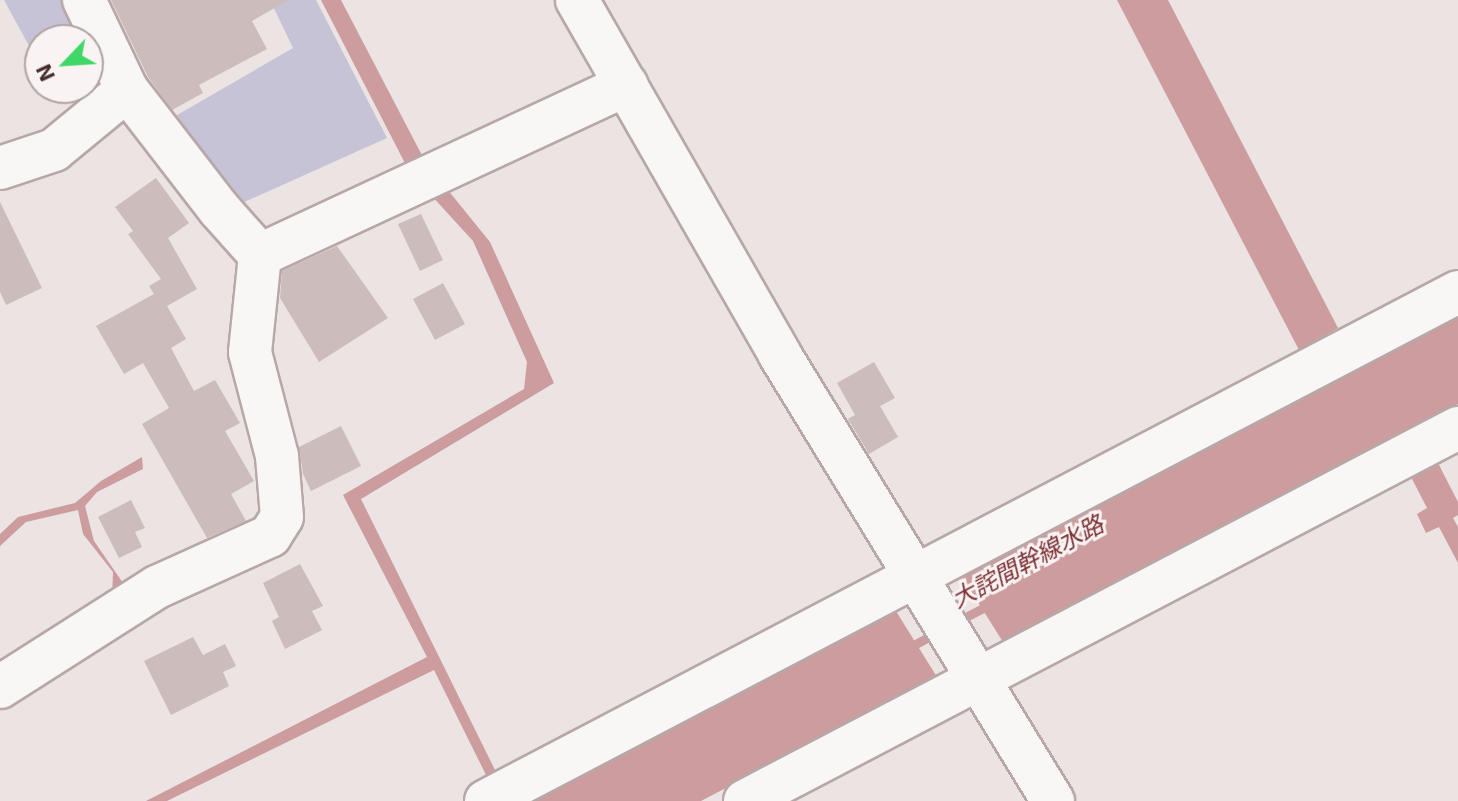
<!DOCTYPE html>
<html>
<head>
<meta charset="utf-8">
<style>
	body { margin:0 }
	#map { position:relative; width:1458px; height:801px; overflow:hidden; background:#ece3e3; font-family:"Exo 2","Noto Sans JP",sans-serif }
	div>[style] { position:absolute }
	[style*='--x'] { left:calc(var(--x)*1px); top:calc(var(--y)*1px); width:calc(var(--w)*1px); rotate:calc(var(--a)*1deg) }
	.green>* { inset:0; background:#c6c3d6 }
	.water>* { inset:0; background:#cd9c9f }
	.stream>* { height:9px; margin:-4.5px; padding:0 4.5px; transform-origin:4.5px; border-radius:4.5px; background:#cd9c9f }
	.building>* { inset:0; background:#ccbdbc }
	.roads { filter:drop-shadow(2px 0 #b7a8a7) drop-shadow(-2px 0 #b7a8a7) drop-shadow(0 2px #b7a8a7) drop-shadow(0 -2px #b7a8a7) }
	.minor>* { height:42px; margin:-21px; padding:0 21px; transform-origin:21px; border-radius:21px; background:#f9f6f6 }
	span { translate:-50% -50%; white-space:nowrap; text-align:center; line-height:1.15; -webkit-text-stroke:6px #f9f3f3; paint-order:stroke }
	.water-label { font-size:24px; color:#7c3033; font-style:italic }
	.north { position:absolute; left:24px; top:24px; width:80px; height:80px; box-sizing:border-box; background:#f9f3f3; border:2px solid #b1a3a2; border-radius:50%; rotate:245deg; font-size:22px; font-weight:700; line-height:32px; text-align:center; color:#452a29 }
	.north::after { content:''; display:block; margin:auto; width:28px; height:36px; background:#41d768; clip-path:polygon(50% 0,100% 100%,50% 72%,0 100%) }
</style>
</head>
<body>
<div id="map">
	<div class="green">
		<i style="clip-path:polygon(4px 0,70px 0,107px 69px,88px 85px,88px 40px,40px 40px,40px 66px)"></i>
		<i style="clip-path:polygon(270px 0,316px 0,387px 138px,231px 208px,165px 122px,293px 48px)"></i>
	</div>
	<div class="water">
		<i style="clip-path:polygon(321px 0,341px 0,426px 163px,490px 242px,554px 383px,361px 499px,496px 772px,487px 777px,434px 670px,167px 801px,146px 801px,427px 657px,343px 495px,524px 389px,527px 362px,473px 241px,409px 171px)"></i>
		<i style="clip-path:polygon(1117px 0,1168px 0,1338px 328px,1299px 350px)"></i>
		<i style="clip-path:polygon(1458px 309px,1458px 404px,1003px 642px,959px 572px)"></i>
		<i style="clip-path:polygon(142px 457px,143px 469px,97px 492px,85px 506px,94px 541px,123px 583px,118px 598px,112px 599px,113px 572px,83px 534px,78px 510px,26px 522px,0 546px,0 534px,18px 517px,75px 503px,101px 481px)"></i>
		<i style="clip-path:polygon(1438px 463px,1458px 502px,1458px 515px,1453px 518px,1458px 527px,1458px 563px,1439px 527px,1426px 533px,1417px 514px,1427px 508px,1411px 477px)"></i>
		<i style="clip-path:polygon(894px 608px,937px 677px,701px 801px,524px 801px)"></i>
	</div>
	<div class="stream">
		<i style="--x:954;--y:623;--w:42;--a:-27.2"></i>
		<i style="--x:908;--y:648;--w:34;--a:-28"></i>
	</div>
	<div class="building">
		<i style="clip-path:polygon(111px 0,289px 0,252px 21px,267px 49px,199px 85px,203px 93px,172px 110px,148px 77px)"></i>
		<i style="clip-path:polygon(156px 178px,189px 223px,168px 238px,197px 289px,167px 306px,186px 339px,171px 348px,194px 391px,215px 380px,240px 423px,225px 431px,254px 481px,231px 494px,246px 521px,207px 538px,142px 424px,169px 408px,143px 363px,124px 374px,96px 326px,154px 294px,149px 286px,161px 279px,128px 234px,133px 231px,115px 207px)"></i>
		<i style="clip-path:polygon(0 202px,42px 288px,6px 305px,0 292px)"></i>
		<i style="clip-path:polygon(421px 214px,443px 260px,420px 271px,398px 224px)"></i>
		<i style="clip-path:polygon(337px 246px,388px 318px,319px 362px,280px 298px,282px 271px)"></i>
		<i style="clip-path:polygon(443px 283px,465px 324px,435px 340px,413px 299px)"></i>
		<i style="clip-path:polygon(874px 362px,895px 398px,880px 406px,898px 437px,869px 454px,848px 419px,855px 415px,837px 383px)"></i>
		<i style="clip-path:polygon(341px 426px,361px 466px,311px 491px,303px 474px,299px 447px)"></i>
		<i style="clip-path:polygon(131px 500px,145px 528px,135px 532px,142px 547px,119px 558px,98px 517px)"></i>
		<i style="clip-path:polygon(300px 564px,323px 606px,312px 611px,322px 630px,285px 649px,272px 621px,279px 617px,263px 583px)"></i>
		<i style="clip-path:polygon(193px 637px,203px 655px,225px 644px,236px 666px,223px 672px,229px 686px,171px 715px,144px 661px)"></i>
	</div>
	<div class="roads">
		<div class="minor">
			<i style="--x:577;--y:0;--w:409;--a:60.2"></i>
			<i style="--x:780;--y:355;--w:523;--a:58.53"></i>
			<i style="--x:0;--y:168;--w:57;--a:-18.4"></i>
			<i style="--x:54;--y:150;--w:94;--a:-39.4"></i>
			<i style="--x:260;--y:255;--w:404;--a:-24.9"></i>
			<i style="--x:0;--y:687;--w:186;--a:-32.5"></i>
			<i style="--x:157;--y:587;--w:124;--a:-24.3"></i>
			<i style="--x:270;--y:536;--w:22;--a:-58"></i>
			<i style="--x:282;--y:517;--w:61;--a:-94.7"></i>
			<i style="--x:277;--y:456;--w:107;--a:-104.6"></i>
			<i style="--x:250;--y:352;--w:98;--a:-84.1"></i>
			<i style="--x:260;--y:255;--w:62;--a:-131.7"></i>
			<i style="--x:219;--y:209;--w:150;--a:-127.7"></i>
			<i style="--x:127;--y:90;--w:100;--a:-115.5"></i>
			<i style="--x:486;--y:801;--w:1097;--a:-27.64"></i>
			<i style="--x:745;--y:801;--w:805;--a:-27.62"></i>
		</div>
	</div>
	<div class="water-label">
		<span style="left:1027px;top:561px;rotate:-28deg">大詫間幹線水路</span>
	</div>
	<div class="north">N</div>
</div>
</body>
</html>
